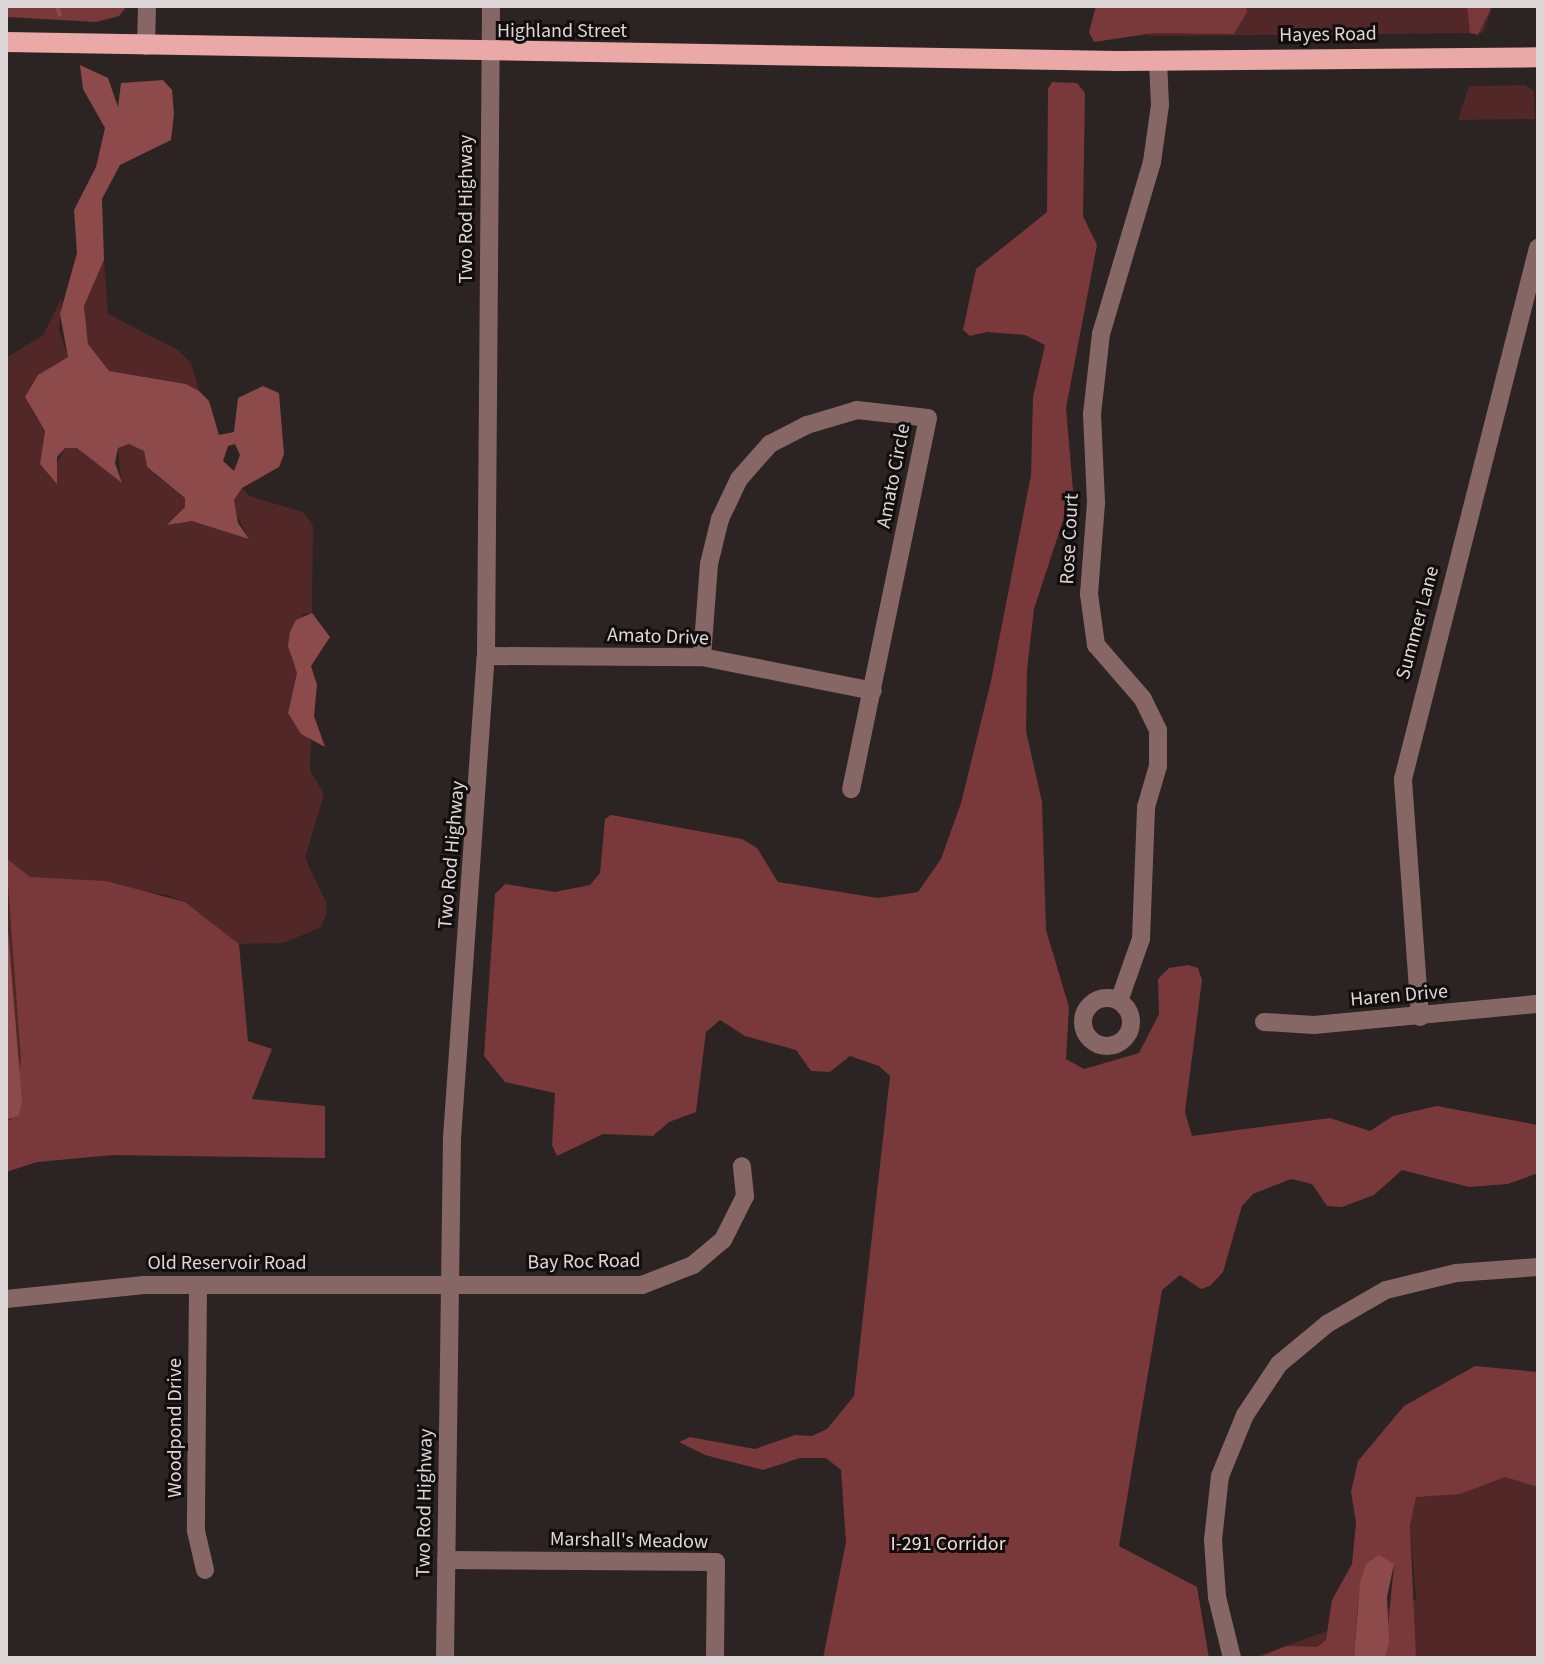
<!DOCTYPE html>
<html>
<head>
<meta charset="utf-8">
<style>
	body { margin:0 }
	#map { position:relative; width:1544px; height:1664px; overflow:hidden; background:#2c2323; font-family:"Source Sans 3",sans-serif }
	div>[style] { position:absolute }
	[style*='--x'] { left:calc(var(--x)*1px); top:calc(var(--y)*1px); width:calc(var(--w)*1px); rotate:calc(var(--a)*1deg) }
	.green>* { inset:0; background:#512727 }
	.forest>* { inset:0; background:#793839 }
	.water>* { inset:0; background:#8c4a4a }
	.stream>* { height:4px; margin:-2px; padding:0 2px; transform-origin:2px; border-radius:2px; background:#8c4a4a }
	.minor>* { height:18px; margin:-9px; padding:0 9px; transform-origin:9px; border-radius:9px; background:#876766 }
	.minor>.ring { margin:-9px; padding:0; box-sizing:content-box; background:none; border:18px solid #876766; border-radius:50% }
	.major>* { height:20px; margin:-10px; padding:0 10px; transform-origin:10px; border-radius:10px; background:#eaa9a7 }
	span { translate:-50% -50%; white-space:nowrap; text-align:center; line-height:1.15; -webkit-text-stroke:6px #110e0d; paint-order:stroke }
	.street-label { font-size:20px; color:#ddd7d7 }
	.park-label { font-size:20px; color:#f2dcdb }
	.frame { position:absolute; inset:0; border:8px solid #ddd7d7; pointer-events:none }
</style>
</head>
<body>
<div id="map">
	<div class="green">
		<i style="clip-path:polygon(1156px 6px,1493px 6px,1483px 33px,1148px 36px)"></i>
		<i style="clip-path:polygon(1525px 85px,1534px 91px,1535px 119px,1458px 120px,1469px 86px)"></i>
		<i style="clip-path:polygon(104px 260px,108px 314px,178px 350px,191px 363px,199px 391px,186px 384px,109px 371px,99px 360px,88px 344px,84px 306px)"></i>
		<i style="clip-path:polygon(62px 297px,59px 330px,68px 357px,51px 367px,29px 405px,45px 431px,40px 464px,54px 469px,65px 448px,77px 448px,121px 482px,118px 448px,129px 444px,144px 451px,147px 468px,185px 498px,185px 507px,169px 524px,192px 521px,248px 537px,235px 512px,234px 500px,242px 488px,249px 496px,303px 512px,313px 526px,312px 613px,303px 614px,291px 657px,297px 673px,288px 713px,311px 741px,310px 770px,324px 794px,305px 858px,327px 904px,326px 916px,320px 928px,283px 943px,239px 944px,185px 902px,167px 895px,45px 879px,231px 1098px,325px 1106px,325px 1158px,113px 1155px,37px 1162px,6px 1172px,6px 358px,43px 335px)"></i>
		<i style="clip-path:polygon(1538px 1430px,1538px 1658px,1252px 1658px,1416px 1599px,1410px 1525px,1413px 1503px,1397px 1443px)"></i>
	</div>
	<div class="forest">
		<i style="clip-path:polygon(6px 6px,127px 6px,119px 16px,96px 22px,6px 17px)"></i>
		<i style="clip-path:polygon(1096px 6px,1246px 6px,1247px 12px,1234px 34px,1154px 33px,1094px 42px,1089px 32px)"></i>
		<i style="clip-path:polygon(1467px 6px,1492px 6px,1478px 35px,1470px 33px)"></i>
		<i style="clip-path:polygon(1052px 82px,1077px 83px,1085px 93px,1083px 216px,1097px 245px,1066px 408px,1073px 490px,1034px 609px,1027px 670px,1026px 731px,1042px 802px,1046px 930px,1069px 1007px,1066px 1059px,1084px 1069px,1139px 1053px,1159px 1014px,1158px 979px,1169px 968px,1188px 965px,1198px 968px,1202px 980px,1185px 1112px,1192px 1136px,1330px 1118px,1370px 1131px,1393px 1116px,1437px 1106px,1538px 1125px,1538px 1173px,1508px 1184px,1469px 1187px,1402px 1170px,1374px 1195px,1342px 1207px,1327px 1206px,1312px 1184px,1291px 1179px,1253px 1194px,1242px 1206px,1223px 1272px,1210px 1286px,1201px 1289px,1180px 1275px,1162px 1290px,1119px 1546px,1197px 1587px,1209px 1658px,823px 1658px,846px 1542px,841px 1470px,826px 1458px,800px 1458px,763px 1470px,705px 1455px,679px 1442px,690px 1437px,755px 1449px,795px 1435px,812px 1436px,827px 1429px,854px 1396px,890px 1076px,879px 1066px,850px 1056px,830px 1072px,811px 1071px,796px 1050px,745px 1036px,720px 1020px,706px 1032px,696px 1112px,669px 1122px,653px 1136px,603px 1134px,557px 1156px,552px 1145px,555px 1093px,505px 1082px,484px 1056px,495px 894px,505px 884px,555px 892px,590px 885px,600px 873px,605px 819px,611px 815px,742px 839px,757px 848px,778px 882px,878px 898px,918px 892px,941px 859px,961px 803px,991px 681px,1031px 475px,1033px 397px,1045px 345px,1025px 335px,987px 332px,970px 336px,963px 330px,976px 269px,1047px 212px,1048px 89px)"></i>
		<i style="clip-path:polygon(6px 858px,30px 877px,106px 881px,185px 902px,239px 944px,248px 1041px,272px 1049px,252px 1099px,325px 1106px,325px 1158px,113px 1155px,37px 1162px,6px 1172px,6px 1120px,11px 1120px,21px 1060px)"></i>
		<i style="clip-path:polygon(1475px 1366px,1538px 1372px,1538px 1487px,1505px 1477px,1460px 1494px,1416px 1497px,1410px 1525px,1416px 1658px,1385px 1658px,1394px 1564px,1358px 1604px,1354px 1658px,1257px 1658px,1287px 1646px,1317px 1647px,1326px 1640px,1332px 1600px,1352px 1564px,1356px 1522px,1351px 1492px,1358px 1461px,1404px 1406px)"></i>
	</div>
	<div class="water">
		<i style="clip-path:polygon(evenodd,80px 65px,108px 78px,118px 107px,121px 83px,163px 80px,172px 90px,174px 114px,171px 140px,120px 165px,102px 199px,104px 260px,84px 306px,88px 344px,109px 371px,186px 384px,199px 391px,209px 401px,219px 435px,234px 432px,238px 398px,263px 386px,279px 393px,284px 454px,279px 467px,242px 488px,234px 500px,238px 523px,249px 539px,192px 521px,167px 525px,185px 507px,185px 498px,147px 467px,144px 451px,129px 444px,118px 448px,115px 463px,122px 483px,77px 448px,65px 448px,57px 457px,57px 484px,40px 464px,45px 431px,25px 397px,38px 375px,68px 357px,60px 314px,77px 253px,74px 210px,96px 167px,105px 128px,83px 89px,80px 65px,235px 444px,240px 455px,234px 471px,223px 461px,228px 446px,235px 444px)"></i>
		<i style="clip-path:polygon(312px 613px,330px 637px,311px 666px,317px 685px,314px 716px,325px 747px,301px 734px,288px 713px,297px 673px,288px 646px,290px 632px,296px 620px)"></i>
		<i style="clip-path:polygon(6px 906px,22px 1102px,19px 1115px,6px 1120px)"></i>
		<i style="clip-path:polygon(1379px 1555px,1394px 1564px,1387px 1597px,1389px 1642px,1385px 1658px,1354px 1658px,1360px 1583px,1366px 1564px)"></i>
	</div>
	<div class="stream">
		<i style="--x:57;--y:6;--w:9;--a:72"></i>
	</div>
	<div class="minor">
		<i style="--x:146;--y:46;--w:40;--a:-88.6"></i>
		<i style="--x:486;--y:656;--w:216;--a:0.3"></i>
		<i style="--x:702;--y:657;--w:174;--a:11.2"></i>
		<i style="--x:702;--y:657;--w:93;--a:-85.7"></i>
		<i style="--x:709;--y:564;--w:46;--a:-76.3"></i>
		<i style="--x:720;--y:519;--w:44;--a:-64.6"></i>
		<i style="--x:739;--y:479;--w:47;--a:-48.5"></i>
		<i style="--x:770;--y:444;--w:42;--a:-27.2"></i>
		<i style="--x:807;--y:425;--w:52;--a:-16.7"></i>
		<i style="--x:857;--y:410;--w:71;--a:6.4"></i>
		<i style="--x:928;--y:418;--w:379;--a:101.7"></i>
		<i class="ring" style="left:1083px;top:998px;width:30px;height:30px"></i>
		<i style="--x:1119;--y:1001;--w:66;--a:-70.5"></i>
		<i style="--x:1141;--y:939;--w:132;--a:-87.8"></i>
		<i style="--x:1146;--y:807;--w:43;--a:-73.7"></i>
		<i style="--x:1158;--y:766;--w:36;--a:-90"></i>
		<i style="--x:1158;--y:730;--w:34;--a:-116"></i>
		<i style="--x:1143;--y:699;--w:72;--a:-131"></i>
		<i style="--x:1096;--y:645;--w:51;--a:-97.8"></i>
		<i style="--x:1089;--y:594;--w:92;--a:-85.6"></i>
		<i style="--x:1096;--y:502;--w:88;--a:-92.6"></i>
		<i style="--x:1092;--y:414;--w:81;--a:-83.6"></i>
		<i style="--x:1101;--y:334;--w:179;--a:-73.5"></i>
		<i style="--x:1152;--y:162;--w:58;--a:-82"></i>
		<i style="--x:1160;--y:105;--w:44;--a:-92.6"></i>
		<i style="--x:1420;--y:1017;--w:239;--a:-94.1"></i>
		<i style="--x:1403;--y:779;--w:548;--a:-75.74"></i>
		<i style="--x:1264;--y:1022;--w:50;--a:3.4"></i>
		<i style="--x:1314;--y:1025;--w:225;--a:-5.4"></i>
		<i style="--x:198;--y:1286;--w:245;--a:90.5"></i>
		<i style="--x:196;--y:1531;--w:40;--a:77"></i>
		<i style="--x:6;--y:1299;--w:139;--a:-5.8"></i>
		<i style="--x:144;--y:1285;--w:498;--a:0"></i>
		<i style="--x:642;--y:1285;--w:55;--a:-21.4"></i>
		<i style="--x:693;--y:1265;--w:39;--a:-40"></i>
		<i style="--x:723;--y:1240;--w:49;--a:-63.4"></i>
		<i style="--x:745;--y:1196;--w:30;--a:-96"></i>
		<i style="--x:446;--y:1560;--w:270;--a:0.4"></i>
		<i style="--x:716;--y:1562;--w:96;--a:90.6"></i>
		<i style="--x:445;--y:1658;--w:520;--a:-89.23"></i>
		<i style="--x:452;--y:1138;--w:483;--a:-86"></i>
		<i style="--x:486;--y:656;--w:650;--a:-89.56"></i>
		<i style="--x:1232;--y:1658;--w:63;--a:-103.8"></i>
		<i style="--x:1217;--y:1597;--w:57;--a:-94"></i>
		<i style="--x:1213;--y:1540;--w:64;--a:-83.8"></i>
		<i style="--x:1220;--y:1476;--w:66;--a:-67.7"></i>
		<i style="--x:1245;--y:1415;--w:61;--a:-56.3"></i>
		<i style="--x:1279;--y:1364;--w:62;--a:-39.8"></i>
		<i style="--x:1327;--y:1324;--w:68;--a:-30"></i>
		<i style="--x:1386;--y:1290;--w:72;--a:-13.7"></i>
		<i style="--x:1456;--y:1273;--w:82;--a:-4.2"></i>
	</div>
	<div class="major">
		<i style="--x:6;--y:42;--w:1112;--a:0.98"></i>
		<i style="--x:1118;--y:61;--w:420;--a:-0.5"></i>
	</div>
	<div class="street-label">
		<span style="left:562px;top:31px">Highland Street</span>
		<span style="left:1328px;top:35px;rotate:-1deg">Hayes Road</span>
		<span style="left:466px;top:209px;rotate:-90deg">Two Rod Highway</span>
		<span style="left:894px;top:476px;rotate:-79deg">Amato Circle</span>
		<span style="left:1070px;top:539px;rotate:-87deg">Rose Court</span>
		<span style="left:1418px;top:623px;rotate:-75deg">Summer Lane</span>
		<span style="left:658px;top:637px;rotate:2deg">Amato Drive</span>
		<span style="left:452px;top:855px;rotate:-85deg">Two Rod Highway</span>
		<span style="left:1399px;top:996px;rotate:-5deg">Haren Drive</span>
		<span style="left:584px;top:1262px;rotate:-1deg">Bay Roc Road</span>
		<span style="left:227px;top:1263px">Old Reservoir Road</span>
		<span style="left:175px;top:1428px;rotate:-90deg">Woodpond Drive</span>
		<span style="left:425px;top:1503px;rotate:-89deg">Two Rod Highway</span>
		<span style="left:629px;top:1541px;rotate:1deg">Marshall's Meadow</span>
	</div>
	<div class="park-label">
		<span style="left:948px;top:1544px">I-291 Corridor</span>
	</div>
	<div class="frame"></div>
</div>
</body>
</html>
